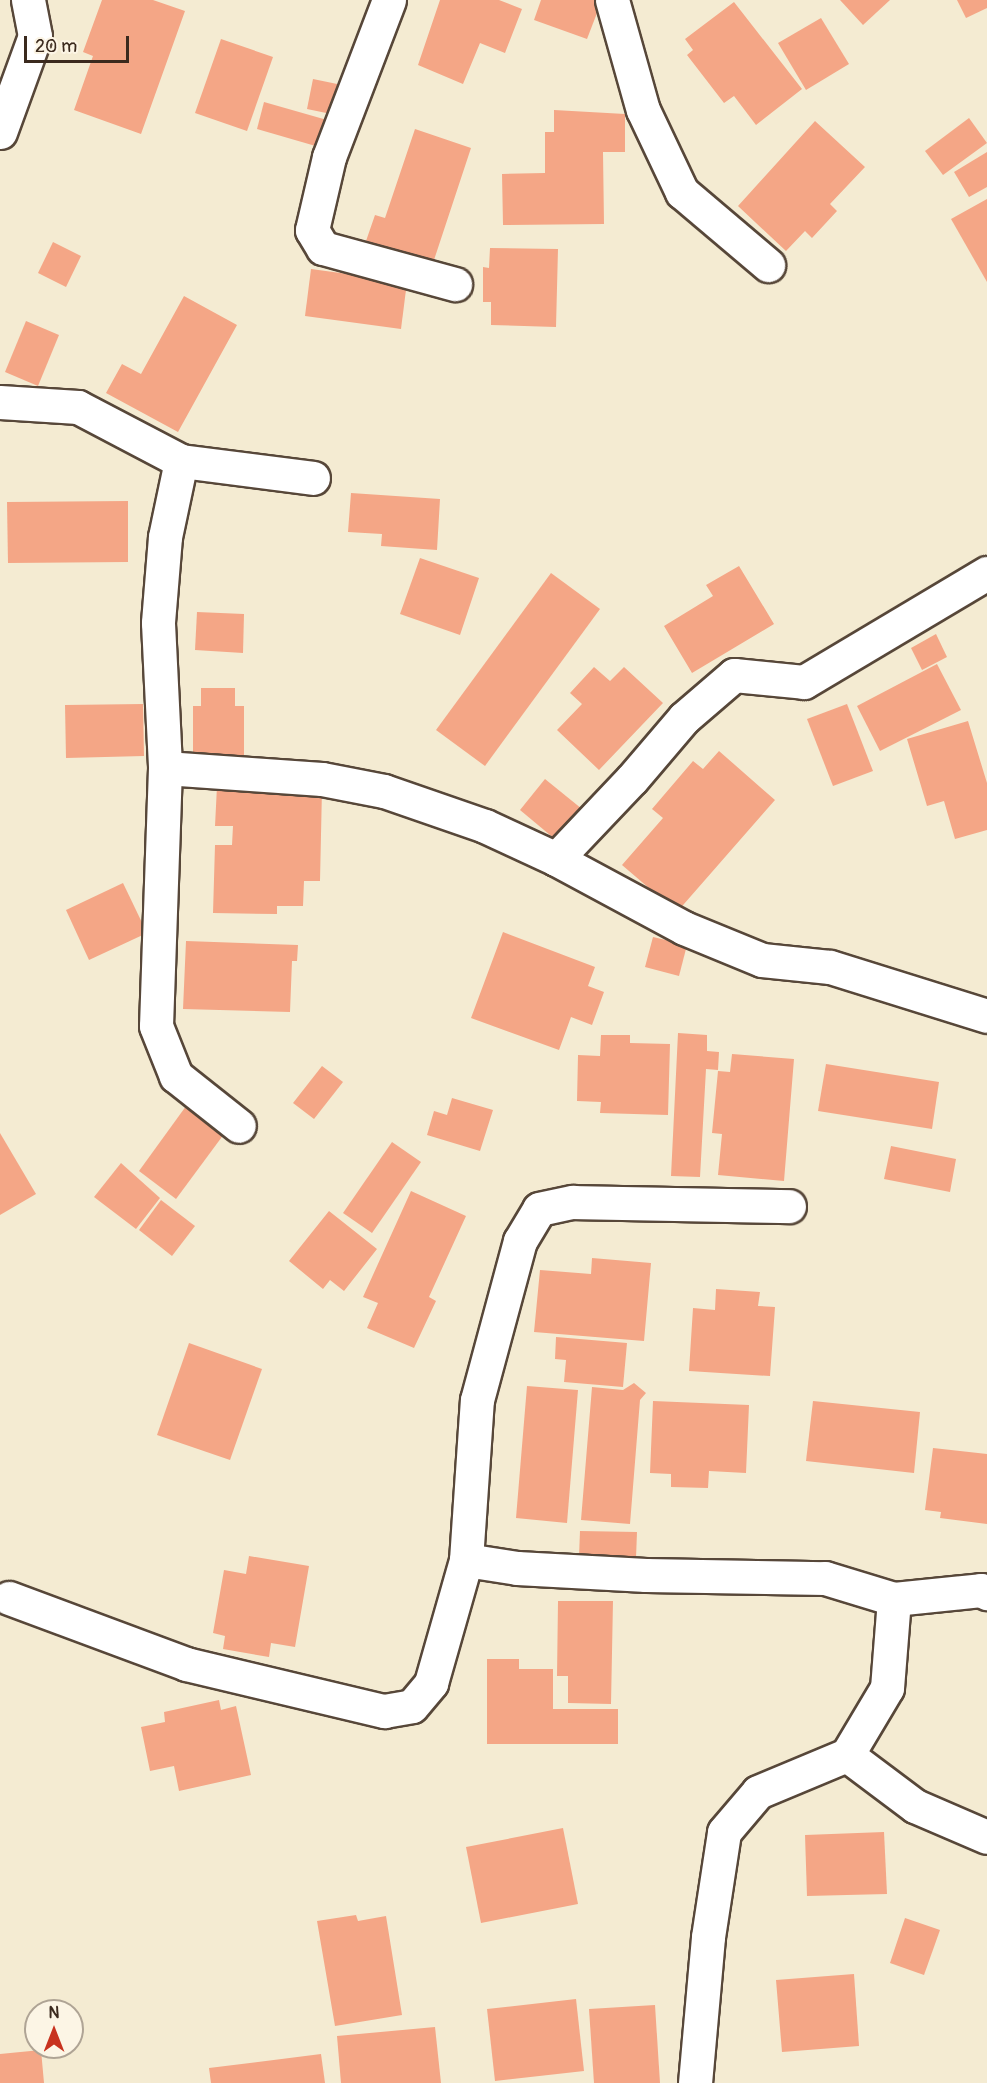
<!DOCTYPE html>
<html>
<head>
<meta charset="utf-8">
<style>
	body { margin:0 }
	#map { position:relative; width:987px; height:2083px; overflow:hidden; background:#f4ebd2; font-family:Pangolin,sans-serif }
	div>[style] { position:absolute }
	[style*='--x'] { left:calc(var(--x)*1px); top:calc(var(--y)*1px); width:calc(var(--w)*1px); rotate:calc(var(--a)*1deg) }
	.building>* { inset:0; background:#f4a686 }
	.roads { filter:drop-shadow(2px 0 #574739) drop-shadow(-2px 0 #574739) drop-shadow(0 2px #574739) drop-shadow(0 -2px #574739) }
	.minor>* { height:33px; margin:-16.5px; padding:0 16.5px; transform-origin:16.5px; border-radius:16.5px; background:#fff }
	span { translate:-50% -50%; white-space:nowrap; text-align:center; line-height:1.15; -webkit-text-stroke:5px #fcf5e5; paint-order:stroke }
	.north { position:absolute; left:24px; top:1999px; width:60px; height:60px; box-sizing:border-box; background:#fcf5e5; border:2px solid #afa495; border-radius:50%; rotate:0deg; font-size:16px; font-weight:700; line-height:24px; text-align:center; color:#3b2a1e }
	.north::after { content:''; display:block; margin:auto; width:21px; height:27px; background:#c8321e; clip-path:polygon(50% 0,100% 100%,50% 72%,0 100%) }
	.scale { position:absolute; left:24px; top:36px; width:105px; height:27px; box-sizing:border-box; border:3px solid #3b2a1e; border-top:0; padding-left:8px; font-size:18px; line-height:21px; white-space:nowrap; color:#3b2a1e; -webkit-text-stroke:4px #fcf5e5; paint-order:stroke }
</style>
</head>
<body>
<div id="map">
	<div class="building">
		<i style="clip-path:polygon(102px 0,153px 0,185px 11px,141px 134px,74px 110px,93px 56px,83px 52px)"></i>
		<i style="clip-path:polygon(440px 0,499px 0,522px 9px,505px 53px,480px 43px,463px 84px,418px 65px)"></i>
		<i style="clip-path:polygon(541px 0,602px 0,587px 39px,534px 20px)"></i>
		<i style="clip-path:polygon(840px 0,890px 0,863px 25px)"></i>
		<i style="clip-path:polygon(957px 0,987px 0,987px 8px,966px 18px)"></i>
		<i style="clip-path:polygon(734px 2px,802px 89px,756px 125px,734px 96px,724px 103px,687px 55px,693px 50px,685px 39px)"></i>
		<i style="clip-path:polygon(821px 18px,849px 64px,806px 90px,778px 43px)"></i>
		<i style="clip-path:polygon(221px 39px,273px 57px,247px 131px,195px 113px)"></i>
		<i style="clip-path:polygon(313px 79px,342px 85px,336px 115px,307px 109px)"></i>
		<i style="clip-path:polygon(264px 102px,327px 120px,319px 147px,257px 129px)"></i>
		<i style="clip-path:polygon(554px 110px,625px 114px,625px 152px,603px 152px,604px 224px,503px 225px,502px 174px,545px 173px,545px 132px,554px 132px)"></i>
		<i style="clip-path:polygon(969px 118px,987px 143px,943px 175px,925px 151px)"></i>
		<i style="clip-path:polygon(815px 121px,865px 167px,830px 204px,837px 211px,812px 238px,805px 231px,786px 251px,738px 206px)"></i>
		<i style="clip-path:polygon(415px 129px,471px 148px,433px 263px,366px 241px,375px 215px,385px 218px)"></i>
		<i style="clip-path:polygon(987px 152px,987px 187px,969px 197px,954px 172px)"></i>
		<i style="clip-path:polygon(987px 199px,987px 282px,951px 219px)"></i>
		<i style="clip-path:polygon(53px 242px,81px 256px,66px 287px,38px 273px)"></i>
		<i style="clip-path:polygon(490px 248px,558px 249px,556px 327px,491px 325px,491px 302px,483px 302px,483px 267px,489px 268px)"></i>
		<i style="clip-path:polygon(311px 269px,407px 282px,401px 329px,305px 316px)"></i>
		<i style="clip-path:polygon(184px 296px,237px 325px,178px 432px,106px 393px,122px 364px,141px 374px)"></i>
		<i style="clip-path:polygon(26px 321px,59px 335px,38px 386px,5px 372px)"></i>
		<i style="clip-path:polygon(351px 493px,440px 499px,437px 550px,381px 546px,382px 534px,348px 532px)"></i>
		<i style="clip-path:polygon(128px 501px,128px 562px,8px 563px,7px 502px)"></i>
		<i style="clip-path:polygon(420px 558px,479px 578px,460px 635px,400px 614px)"></i>
		<i style="clip-path:polygon(739px 566px,774px 624px,692px 673px,664px 626px,713px 596px,706px 585px)"></i>
		<i style="clip-path:polygon(551px 573px,600px 609px,485px 766px,436px 730px)"></i>
		<i style="clip-path:polygon(197px 612px,244px 614px,243px 653px,195px 650px)"></i>
		<i style="clip-path:polygon(936px 634px,947px 657px,922px 670px,911px 648px)"></i>
		<i style="clip-path:polygon(937px 664px,961px 710px,880px 751px,857px 706px)"></i>
		<i style="clip-path:polygon(594px 667px,610px 681px,624px 667px,663px 703px,599px 770px,557px 730px,582px 704px,570px 693px)"></i>
		<i style="clip-path:polygon(201px 688px,235px 688px,235px 706px,244px 706px,244px 755px,193px 755px,193px 706px,201px 706px)"></i>
		<i style="clip-path:polygon(143px 704px,144px 756px,66px 758px,65px 705px)"></i>
		<i style="clip-path:polygon(847px 704px,873px 771px,833px 786px,807px 719px)"></i>
		<i style="clip-path:polygon(968px 721px,987px 783px,987px 830px,955px 839px,944px 801px,927px 806px,907px 739px)"></i>
		<i style="clip-path:polygon(719px 751px,775px 800px,677px 912px,622px 865px,663px 818px,652px 809px,693px 761px,703px 769px)"></i>
		<i style="clip-path:polygon(545px 779px,582px 809px,556px 840px,520px 810px)"></i>
		<i style="clip-path:polygon(217px 786px,322px 789px,320px 881px,304px 881px,303px 906px,277px 906px,277px 914px,213px 913px,215px 845px,232px 845px,233px 826px,215px 826px)"></i>
		<i style="clip-path:polygon(123px 883px,147px 933px,89px 960px,66px 910px)"></i>
		<i style="clip-path:polygon(503px 932px,595px 967px,588px 986px,604px 992px,592px 1025px,571px 1017px,559px 1050px,471px 1018px)"></i>
		<i style="clip-path:polygon(653px 937px,687px 945px,679px 976px,645px 967px)"></i>
		<i style="clip-path:polygon(186px 941px,298px 945px,297px 961px,292px 961px,290px 1012px,183px 1009px)"></i>
		<i style="clip-path:polygon(678px 1033px,707px 1035px,707px 1051px,719px 1052px,718px 1070px,706px 1069px,700px 1177px,671px 1176px)"></i>
		<i style="clip-path:polygon(601px 1035px,630px 1035px,630px 1043px,670px 1044px,668px 1115px,600px 1113px,601px 1102px,577px 1101px,578px 1055px,600px 1056px)"></i>
		<i style="clip-path:polygon(732px 1054px,794px 1059px,784px 1181px,718px 1175px,722px 1134px,712px 1133px,718px 1071px,730px 1072px)"></i>
		<i style="clip-path:polygon(826px 1064px,939px 1082px,932px 1129px,818px 1111px)"></i>
		<i style="clip-path:polygon(322px 1066px,343px 1082px,314px 1119px,293px 1103px)"></i>
		<i style="clip-path:polygon(452px 1098px,493px 1110px,480px 1151px,427px 1135px,434px 1111px,447px 1115px)"></i>
		<i style="clip-path:polygon(189px 1102px,227px 1130px,176px 1199px,139px 1171px)"></i>
		<i style="clip-path:polygon(0 1133px,36px 1194px,0 1215px)"></i>
		<i style="clip-path:polygon(392px 1142px,421px 1162px,372px 1233px,343px 1213px)"></i>
		<i style="clip-path:polygon(891px 1146px,956px 1159px,950px 1192px,884px 1179px)"></i>
		<i style="clip-path:polygon(121px 1163px,160px 1198px,136px 1229px,94px 1197px)"></i>
		<i style="clip-path:polygon(411px 1191px,466px 1216px,429px 1297px,436px 1301px,414px 1348px,367px 1328px,378px 1303px,363px 1297px)"></i>
		<i style="clip-path:polygon(161px 1200px,195px 1226px,172px 1256px,139px 1230px)"></i>
		<i style="clip-path:polygon(329px 1211px,377px 1249px,344px 1291px,330px 1280px,323px 1289px,289px 1261px)"></i>
		<i style="clip-path:polygon(592px 1258px,651px 1263px,644px 1341px,534px 1332px,540px 1270px,591px 1274px)"></i>
		<i style="clip-path:polygon(716px 1289px,760px 1292px,758px 1306px,775px 1307px,770px 1376px,689px 1371px,693px 1308px,715px 1310px)"></i>
		<i style="clip-path:polygon(556px 1337px,627px 1343px,623px 1387px,564px 1382px,566px 1360px,555px 1359px)"></i>
		<i style="clip-path:polygon(189px 1343px,262px 1369px,230px 1460px,157px 1435px)"></i>
		<i style="clip-path:polygon(634px 1383px,646px 1393px,640px 1400px,630px 1524px,581px 1520px,592px 1387px,623px 1390px)"></i>
		<i style="clip-path:polygon(527px 1386px,578px 1390px,567px 1523px,516px 1518px)"></i>
		<i style="clip-path:polygon(653px 1401px,749px 1405px,746px 1473px,709px 1471px,708px 1488px,671px 1487px,671px 1474px,650px 1473px)"></i>
		<i style="clip-path:polygon(813px 1401px,920px 1412px,914px 1473px,806px 1461px)"></i>
		<i style="clip-path:polygon(933px 1448px,987px 1454px,987px 1524px,940px 1518px,941px 1512px,925px 1510px)"></i>
		<i style="clip-path:polygon(580px 1531px,637px 1532px,636px 1558px,579px 1557px)"></i>
		<i style="clip-path:polygon(249px 1556px,309px 1566px,295px 1647px,271px 1643px,269px 1657px,223px 1649px,225px 1636px,213px 1633px,224px 1570px,246px 1574px)"></i>
		<i style="clip-path:polygon(558px 1601px,613px 1601px,611px 1704px,568px 1703px,568px 1676px,557px 1676px)"></i>
		<i style="clip-path:polygon(487px 1659px,519px 1659px,519px 1669px,553px 1669px,553px 1709px,618px 1709px,618px 1744px,487px 1744px)"></i>
		<i style="clip-path:polygon(219px 1700px,221px 1710px,236px 1706px,251px 1775px,179px 1791px,174px 1766px,150px 1771px,141px 1727px,165px 1722px,164px 1712px)"></i>
		<i style="clip-path:polygon(563px 1828px,578px 1904px,481px 1923px,466px 1847px)"></i>
		<i style="clip-path:polygon(884px 1832px,887px 1894px,807px 1896px,805px 1835px)"></i>
		<i style="clip-path:polygon(356px 1915px,358px 1921px,386px 1916px,402px 2015px,335px 2026px,317px 1921px)"></i>
		<i style="clip-path:polygon(905px 1918px,940px 1930px,924px 1975px,890px 1963px)"></i>
		<i style="clip-path:polygon(854px 1974px,859px 2046px,782px 2052px,776px 1980px)"></i>
		<i style="clip-path:polygon(576px 1999px,584px 2071px,495px 2081px,487px 2009px)"></i>
		<i style="clip-path:polygon(655px 2005px,660px 2083px,594px 2083px,589px 2009px)"></i>
		<i style="clip-path:polygon(435px 2027px,441px 2083px,341px 2083px,337px 2036px)"></i>
		<i style="clip-path:polygon(41px 2050px,44px 2083px,0 2083px,0 2054px)"></i>
		<i style="clip-path:polygon(321px 2054px,325px 2083px,211px 2083px,209px 2068px)"></i>
	</div>
	<div class="roads">
		<div class="minor">
			<i style="--x:389;--y:0;--w:168;--a:110.9"></i>
			<i style="--x:329;--y:157;--w:75;--a:103.1"></i>
			<i style="--x:312;--y:230;--w:21;--a:59"></i>
			<i style="--x:323;--y:248;--w:137;--a:15.3"></i>
			<i style="--x:612;--y:0;--w:114;--a:74.3"></i>
			<i style="--x:643;--y:110;--w:91;--a:64.6"></i>
			<i style="--x:682;--y:192;--w:113;--a:40.3"></i>
			<i style="--x:0;--y:132;--w:102;--a:-70"></i>
			<i style="--x:35;--y:36;--w:37;--a:-101"></i>
			<i style="--x:0;--y:402;--w:78;--a:3.7"></i>
			<i style="--x:78;--y:407;--w:116;--a:27.7"></i>
			<i style="--x:181;--y:461;--w:133;--a:7.3"></i>
			<i style="--x:181;--y:461;--w:78;--a:101.9"></i>
			<i style="--x:165;--y:537;--w:86;--a:94.7"></i>
			<i style="--x:158;--y:623;--w:145;--a:87.2"></i>
			<i style="--x:165;--y:768;--w:258;--a:92"></i>
			<i style="--x:156;--y:1026;--w:54;--a:68.2"></i>
			<i style="--x:176;--y:1076;--w:80;--a:38.4"></i>
			<i style="--x:165;--y:768;--w:157;--a:4"></i>
			<i style="--x:322;--y:779;--w:63;--a:11"></i>
			<i style="--x:384;--y:791;--w:107;--a:19.1"></i>
			<i style="--x:485;--y:826;--w:78;--a:24.9"></i>
			<i style="--x:556;--y:859;--w:145;--a:28.3"></i>
			<i style="--x:684;--y:928;--w:84;--a:22.3"></i>
			<i style="--x:762;--y:960;--w:68;--a:5.9"></i>
			<i style="--x:830;--y:967;--w:164;--a:17.3"></i>
			<i style="--x:556;--y:859;--w:110;--a:-46.5"></i>
			<i style="--x:632;--y:779;--w:80;--a:-49.6"></i>
			<i style="--x:684;--y:718;--w:66;--a:-40.7"></i>
			<i style="--x:734;--y:675;--w:70;--a:5.7"></i>
			<i style="--x:804;--y:682;--w:213;--a:-30.8"></i>
			<i style="--x:466;--y:1560;--w:52;--a:8.9"></i>
			<i style="--x:517;--y:1568;--w:129;--a:3.1"></i>
			<i style="--x:646;--y:1575;--w:179;--a:1"></i>
			<i style="--x:825;--y:1578;--w:72;--a:16.9"></i>
			<i style="--x:894;--y:1599;--w:87;--a:-5.9"></i>
			<i style="--x:981;--y:1590;--w:7;--a:27"></i>
			<i style="--x:9;--y:1598;--w:189;--a:20.4"></i>
			<i style="--x:186;--y:1664;--w:204;--a:13.4"></i>
			<i style="--x:384;--y:1711;--w:28;--a:-10"></i>
			<i style="--x:412;--y:1706;--w:30;--a:-50"></i>
			<i style="--x:431;--y:1683;--w:128;--a:-74.1"></i>
			<i style="--x:466;--y:1560;--w:160;--a:-86.1"></i>
			<i style="--x:477;--y:1400;--w:165;--a:-74.9"></i>
			<i style="--x:520;--y:1241;--w:37;--a:-59"></i>
			<i style="--x:539;--y:1209;--w:35;--a:-12"></i>
			<i style="--x:573;--y:1202;--w:216;--a:1.1"></i>
			<i style="--x:847;--y:1755;--w:85;--a:36.9"></i>
			<i style="--x:915;--y:1806;--w:78;--a:23.3"></i>
			<i style="--x:695;--y:2083;--w:147;--a:-84.9"></i>
			<i style="--x:708;--y:1937;--w:106;--a:-81.3"></i>
			<i style="--x:724;--y:1832;--w:52;--a:-49.6"></i>
			<i style="--x:758;--y:1792;--w:96;--a:-22.6"></i>
			<i style="--x:847;--y:1755;--w:78;--a:-59.2"></i>
			<i style="--x:887;--y:1688;--w:89;--a:-85.5"></i>
		</div>
	</div>
	<div class="north">N</div>
	<div class="scale">20 m</div>
</div>
</body>
</html>
